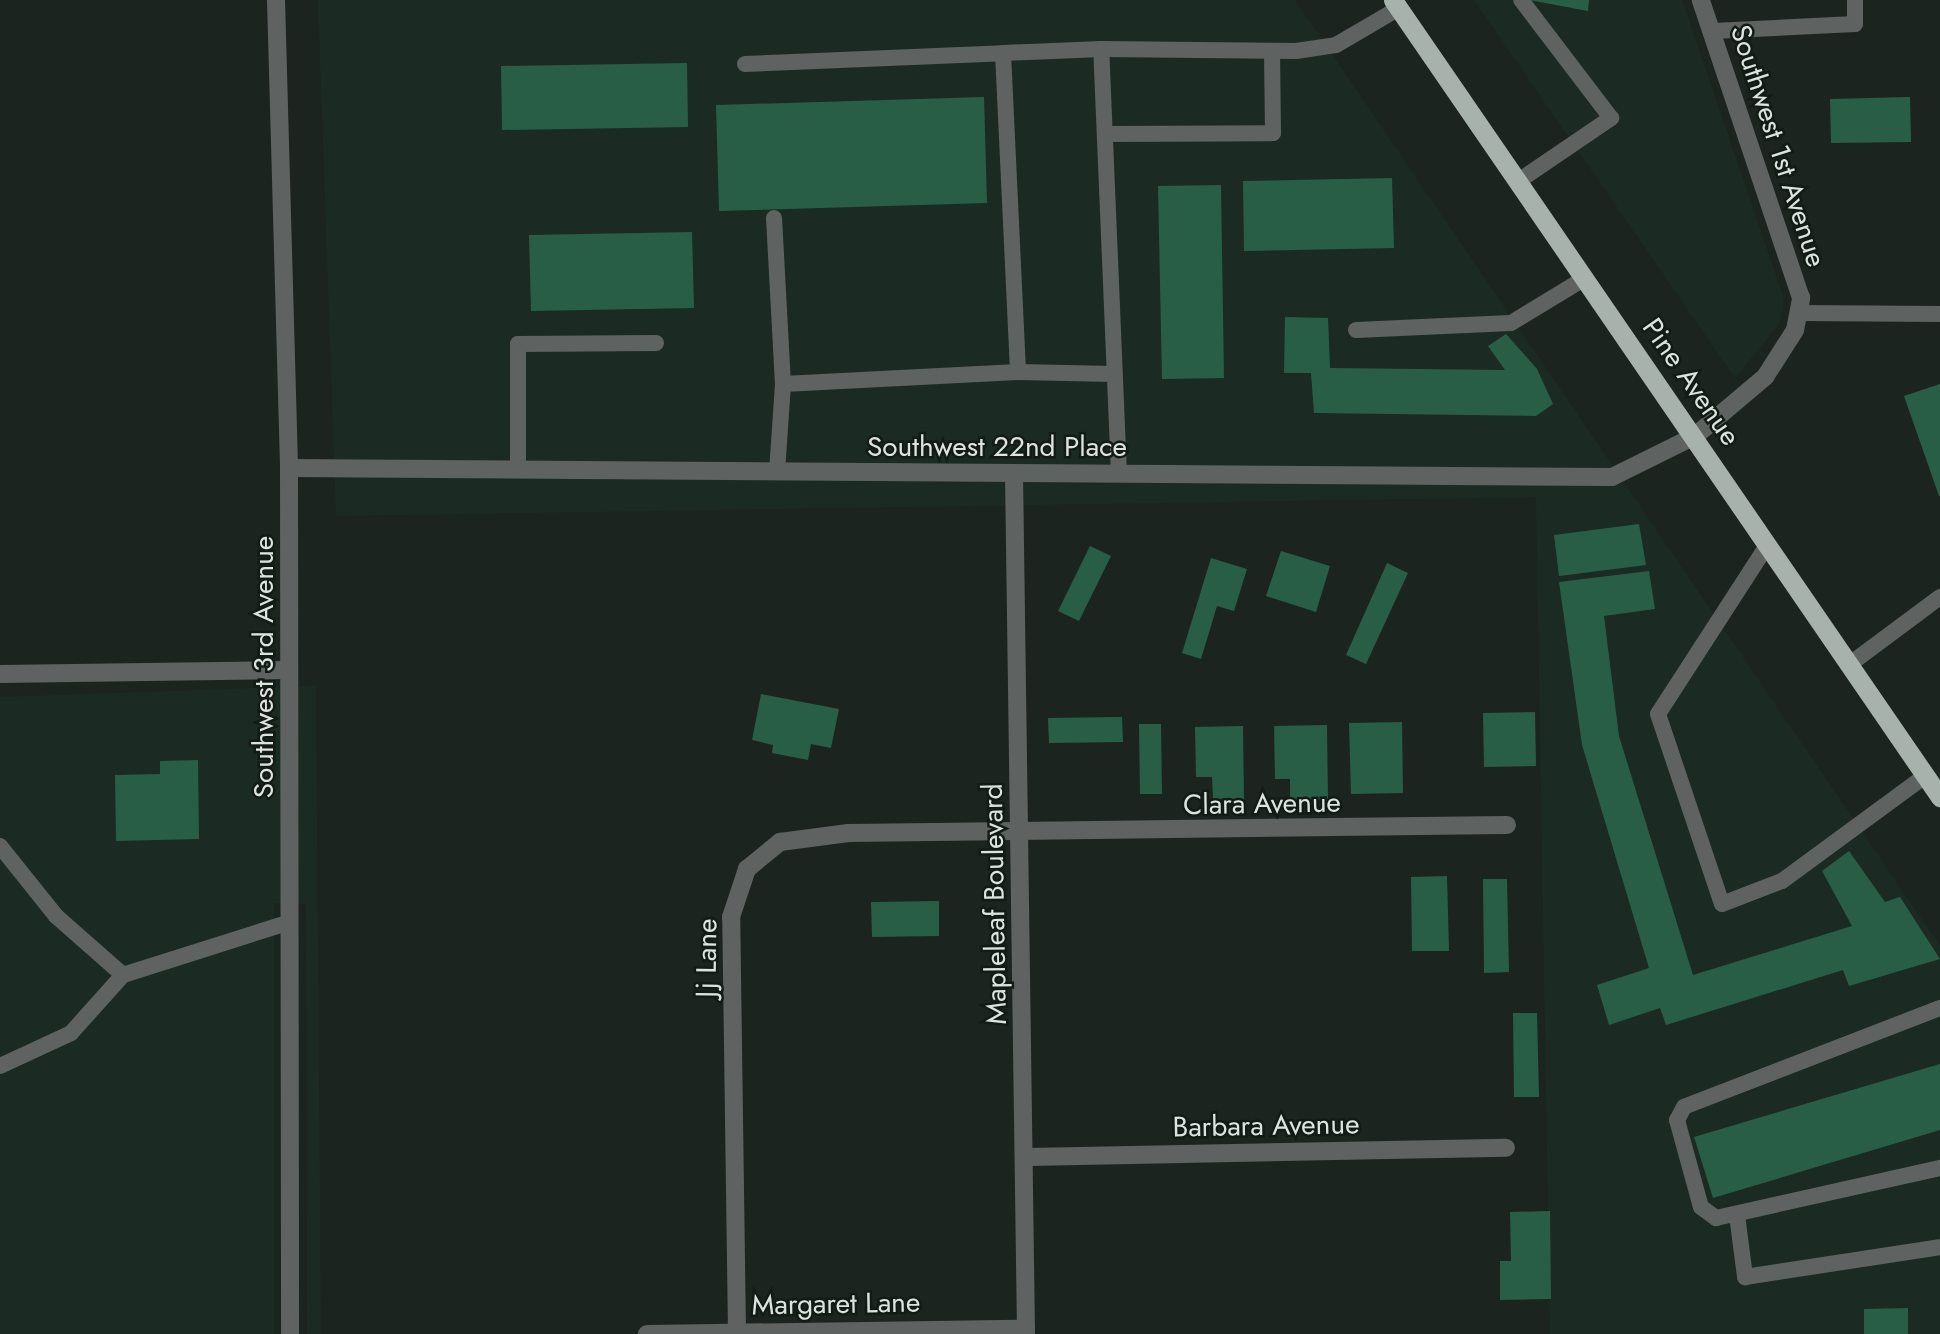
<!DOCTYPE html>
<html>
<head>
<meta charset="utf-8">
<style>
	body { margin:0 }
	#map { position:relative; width:1940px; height:1334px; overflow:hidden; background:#1c2420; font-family:Jost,sans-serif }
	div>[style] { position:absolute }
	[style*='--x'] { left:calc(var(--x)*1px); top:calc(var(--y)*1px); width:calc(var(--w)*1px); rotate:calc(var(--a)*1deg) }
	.built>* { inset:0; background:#1b2b23 }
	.building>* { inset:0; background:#295e46 }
	.service>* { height:16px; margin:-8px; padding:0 8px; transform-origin:8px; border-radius:8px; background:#5e6361 }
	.minor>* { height:18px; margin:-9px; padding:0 9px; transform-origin:9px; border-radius:9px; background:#5e6361 }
	.tertiary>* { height:18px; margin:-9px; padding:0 9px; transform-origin:9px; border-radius:9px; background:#5e6361 }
	.trunk>* { height:19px; margin:-9.5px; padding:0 9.5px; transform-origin:9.5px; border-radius:9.5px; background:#a7b2ac }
	span { translate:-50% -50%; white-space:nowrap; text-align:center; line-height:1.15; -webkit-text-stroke:5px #121b16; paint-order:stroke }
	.street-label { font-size:28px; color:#dde3df }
</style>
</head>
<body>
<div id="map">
	<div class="built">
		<i style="clip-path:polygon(318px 0,1295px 0,1940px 946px,1940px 1334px,1550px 1334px,1536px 497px,336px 516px)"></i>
		<i style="clip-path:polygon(1474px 0,1682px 0,1784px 299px,1780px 323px,1735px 378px)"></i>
		<i style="clip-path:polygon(316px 686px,321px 1334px,307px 1334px,306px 904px,274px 903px,274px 1334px,0 1334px,0 697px)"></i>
	</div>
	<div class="building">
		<i style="clip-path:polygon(1529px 0,1589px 0,1588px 11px)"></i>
		<i style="clip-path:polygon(687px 63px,688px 127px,502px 130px,501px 66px)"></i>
		<i style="clip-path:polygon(984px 97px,987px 203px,719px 211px,716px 105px)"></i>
		<i style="clip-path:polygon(1910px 97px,1911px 142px,1831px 143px,1830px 99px)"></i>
		<i style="clip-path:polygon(1392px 178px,1394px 248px,1244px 251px,1243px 181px)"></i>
		<i style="clip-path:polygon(1221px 185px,1224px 378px,1162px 379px,1158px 186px)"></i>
		<i style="clip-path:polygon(692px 232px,694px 308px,531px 311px,529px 235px)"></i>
		<i style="clip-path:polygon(1285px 317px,1328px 318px,1330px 368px,1505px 370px,1488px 346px,1506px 334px,1537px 369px,1553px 404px,1536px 416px,1314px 413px,1311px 373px,1284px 373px)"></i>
		<i style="clip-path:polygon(1940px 384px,1940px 496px,1939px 496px,1904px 396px)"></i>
		<i style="clip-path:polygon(1639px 524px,1646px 565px,1559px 576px,1554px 535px)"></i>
		<i style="clip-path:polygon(1090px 546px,1111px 556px,1079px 621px,1058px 611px)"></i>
		<i style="clip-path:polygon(1281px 551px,1330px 566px,1316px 612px,1266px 596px)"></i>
		<i style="clip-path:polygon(1211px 558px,1247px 569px,1234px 611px,1217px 606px,1201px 659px,1182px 653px)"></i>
		<i style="clip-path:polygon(1387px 563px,1408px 573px,1366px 664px,1346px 655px)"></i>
		<i style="clip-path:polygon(1649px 571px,1655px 609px,1604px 616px,1619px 736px,1693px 975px,1852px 926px,1822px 871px,1849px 851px,1885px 902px,1900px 897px,1940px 959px,1849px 986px,1843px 970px,1666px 1025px,1660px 1008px,1609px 1025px,1597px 985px,1649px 968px,1582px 745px,1559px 582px)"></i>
		<i style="clip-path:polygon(761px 694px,839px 709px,831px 748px,811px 744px,808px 760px,772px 753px,773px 745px,752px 740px)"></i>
		<i style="clip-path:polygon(1535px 712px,1536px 766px,1484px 767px,1483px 713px)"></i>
		<i style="clip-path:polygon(1122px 717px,1123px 742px,1049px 743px,1048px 718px)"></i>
		<i style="clip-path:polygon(1402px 722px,1403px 793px,1351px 794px,1349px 723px)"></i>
		<i style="clip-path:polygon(1139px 724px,1161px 724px,1162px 794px,1140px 794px)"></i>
		<i style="clip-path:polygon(1327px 725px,1328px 799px,1290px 800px,1290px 779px,1275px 779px,1274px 726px)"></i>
		<i style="clip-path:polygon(1243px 726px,1244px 799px,1213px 799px,1212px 777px,1196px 777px,1195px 727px)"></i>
		<i style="clip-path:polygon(198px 760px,199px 839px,116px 841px,115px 775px,160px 774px,160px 761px)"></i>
		<i style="clip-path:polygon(1447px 876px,1449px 951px,1412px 951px,1411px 877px)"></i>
		<i style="clip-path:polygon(1483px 879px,1507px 879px,1509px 972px,1484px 973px)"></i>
		<i style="clip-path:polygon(939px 901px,939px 936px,872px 937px,871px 902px)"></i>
		<i style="clip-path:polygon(1513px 1013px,1537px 1013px,1539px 1097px,1514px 1097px)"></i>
		<i style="clip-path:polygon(1940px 1064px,1940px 1130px,1713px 1198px,1694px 1137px)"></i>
		<i style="clip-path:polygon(1550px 1211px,1551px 1299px,1500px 1300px,1500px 1261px,1511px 1261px,1510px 1212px)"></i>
		<i style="clip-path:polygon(1908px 1308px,1908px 1334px,1864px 1334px,1864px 1309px)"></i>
	</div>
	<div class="service">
		<i style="--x:1713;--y:31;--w:142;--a:-2.8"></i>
		<i style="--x:1855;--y:24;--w:24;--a:-90"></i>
		<i style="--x:1101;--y:49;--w:98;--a:177.7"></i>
		<i style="--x:1003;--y:53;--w:319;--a:87.3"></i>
		<i style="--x:1018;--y:372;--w:96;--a:1.2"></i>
		<i style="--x:745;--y:64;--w:258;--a:-2.4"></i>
		<i style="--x:1105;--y:134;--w:168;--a:-0.3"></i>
		<i style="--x:1273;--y:133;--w:82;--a:-90.7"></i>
		<i style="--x:1517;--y:182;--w:114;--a:-34.2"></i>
		<i style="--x:1611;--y:118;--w:148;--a:-127.3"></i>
		<i style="--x:774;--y:218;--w:166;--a:86.9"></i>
		<i style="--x:1798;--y:313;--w:142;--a:0.4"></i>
		<i style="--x:1356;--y:330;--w:155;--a:-2.6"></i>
		<i style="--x:1511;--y:323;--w:87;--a:-31.3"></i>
		<i style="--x:518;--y:470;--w:126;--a:-90"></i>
		<i style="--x:518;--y:344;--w:138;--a:-0.4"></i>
		<i style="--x:777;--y:472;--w:88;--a:-86.1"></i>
		<i style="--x:783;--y:384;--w:235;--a:-2.9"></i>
		<i style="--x:1119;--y:474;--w:425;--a:-92.4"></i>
		<i style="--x:1101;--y:49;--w:195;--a:0.6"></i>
		<i style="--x:1296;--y:51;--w:40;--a:-8.5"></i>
		<i style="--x:1336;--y:45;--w:73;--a:-30.4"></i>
		<i style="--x:1768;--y:544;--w:202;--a:122.9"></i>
		<i style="--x:1658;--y:714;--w:200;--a:71.4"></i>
		<i style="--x:1722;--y:904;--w:64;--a:-21"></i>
		<i style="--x:1782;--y:881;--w:177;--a:-36.3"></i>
		<i style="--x:1850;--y:664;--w:112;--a:-36.7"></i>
		<i style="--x:0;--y:846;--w:90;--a:51.3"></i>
		<i style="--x:56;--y:916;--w:89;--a:41.4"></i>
		<i style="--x:1940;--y:1008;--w:274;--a:158.9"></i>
		<i style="--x:1684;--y:1107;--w:15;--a:118"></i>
		<i style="--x:1677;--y:1120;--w:90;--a:74.6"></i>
		<i style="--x:1701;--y:1207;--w:19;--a:36"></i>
		<i style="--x:1716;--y:1218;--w:230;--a:-12.6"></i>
		<i style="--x:0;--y:1066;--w:78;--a:-24.9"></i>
		<i style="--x:71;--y:1033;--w:78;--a:-48.1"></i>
		<i style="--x:123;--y:975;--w:175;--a:-17.6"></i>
		<i style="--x:1737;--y:1215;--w:63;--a:82.6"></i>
		<i style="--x:1745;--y:1277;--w:197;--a:-8.7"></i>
	</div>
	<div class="minor">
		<i style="--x:276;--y:0;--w:468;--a:88.4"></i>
		<i style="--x:289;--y:468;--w:866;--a:89.93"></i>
		<i style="--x:289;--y:468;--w:1323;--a:0.39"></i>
		<i style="--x:1612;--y:477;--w:93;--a:-26.3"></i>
		<i style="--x:1014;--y:473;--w:861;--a:89.2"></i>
		<i style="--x:0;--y:674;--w:288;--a:-0.8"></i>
		<i style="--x:1028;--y:1157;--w:478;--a:-1.1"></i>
		<i style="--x:737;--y:1332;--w:415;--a:-90.8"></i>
		<i style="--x:731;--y:917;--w:51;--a:-71.6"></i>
		<i style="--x:747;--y:869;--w:43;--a:-39.3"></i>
		<i style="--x:780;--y:842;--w:69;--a:-7.5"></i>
		<i style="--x:848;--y:833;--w:659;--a:-0.7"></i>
		<i style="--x:647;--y:1334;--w:379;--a:-0.8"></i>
	</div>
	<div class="tertiary">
		<i style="--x:1695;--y:436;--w:92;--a:-40.1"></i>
		<i style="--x:1765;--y:377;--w:56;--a:-57.4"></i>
		<i style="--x:1795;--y:330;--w:33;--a:-79"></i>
		<i style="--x:1801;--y:298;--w:314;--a:-108.6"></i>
	</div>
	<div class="trunk">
		<i style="--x:1393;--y:0;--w:967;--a:55.54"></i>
	</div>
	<div class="street-label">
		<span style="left:1778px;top:146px;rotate:72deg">Southwest 1st Avenue</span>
		<span style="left:1691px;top:382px;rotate:55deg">Pine Avenue</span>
		<span style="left:997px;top:447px">Southwest 22nd Place</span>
		<span style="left:264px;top:667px;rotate:-90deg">Southwest 3rd Avenue</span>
		<span style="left:1262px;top:804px;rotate:-1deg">Clara Avenue</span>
		<span style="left:995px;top:904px;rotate:-91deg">Mapleleaf Boulevard</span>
		<span style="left:707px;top:958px;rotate:-89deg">Jj Lane</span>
		<span style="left:1266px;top:1126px;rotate:-1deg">Barbara Avenue</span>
		<span style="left:836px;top:1304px;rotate:-1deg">Margaret Lane</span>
	</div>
</div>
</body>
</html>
